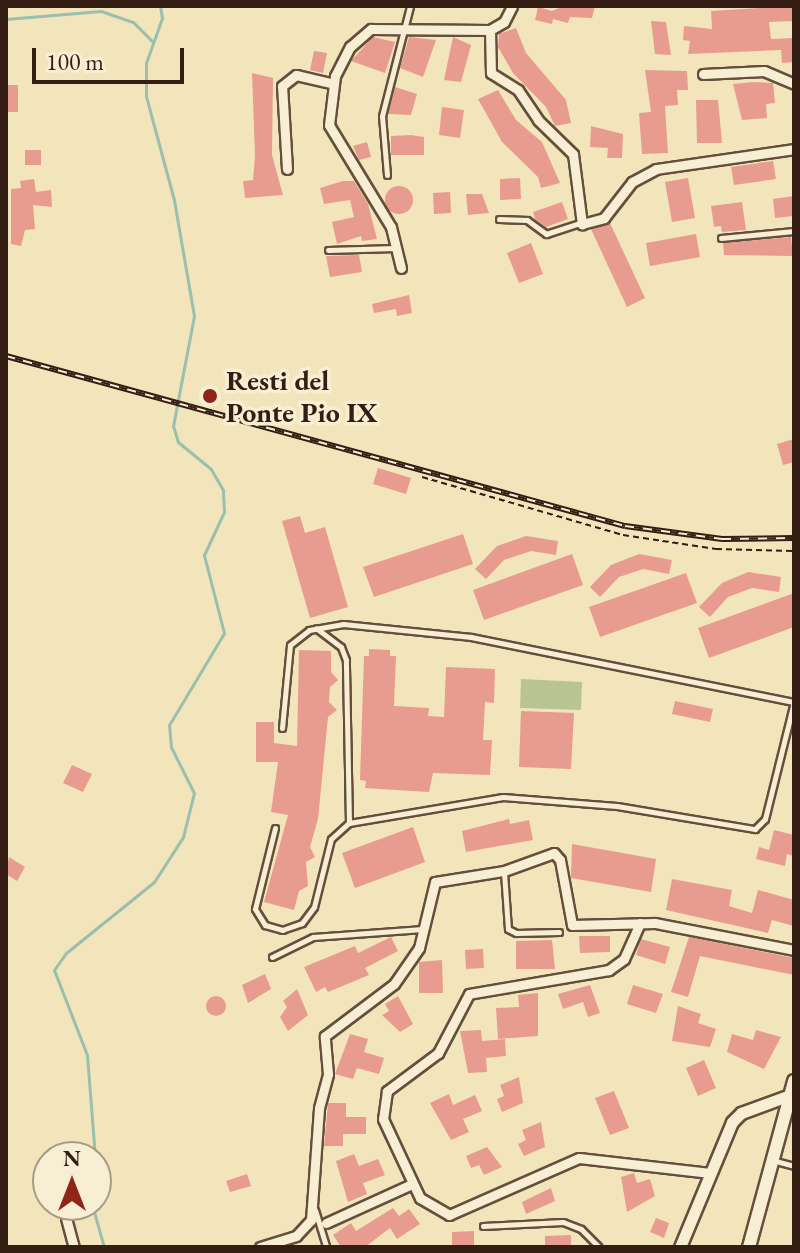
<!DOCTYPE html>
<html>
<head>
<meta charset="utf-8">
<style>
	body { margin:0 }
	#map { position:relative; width:800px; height:1253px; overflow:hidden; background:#f2e5bb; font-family:"EB Garamond",serif }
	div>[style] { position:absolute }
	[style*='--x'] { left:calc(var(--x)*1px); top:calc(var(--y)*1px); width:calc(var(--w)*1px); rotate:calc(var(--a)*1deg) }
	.green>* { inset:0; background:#b8c592 }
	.stream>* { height:3px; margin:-1.5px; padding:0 1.5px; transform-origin:1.5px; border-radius:1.5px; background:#9bbfae }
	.building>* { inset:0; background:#e89c8f }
	.round { border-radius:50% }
	.path>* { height:2px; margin-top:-1px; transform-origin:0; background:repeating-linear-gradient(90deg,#341d12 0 6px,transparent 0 10px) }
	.roads { filter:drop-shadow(2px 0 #644f3c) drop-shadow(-2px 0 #644f3c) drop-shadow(0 2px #644f3c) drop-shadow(0 -2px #644f3c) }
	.service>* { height:5px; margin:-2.5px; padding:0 2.5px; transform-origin:2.5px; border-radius:2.5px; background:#f7eed3 }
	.minor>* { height:9px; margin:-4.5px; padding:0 4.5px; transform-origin:4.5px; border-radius:4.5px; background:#f7eed3 }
	.tertiary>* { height:11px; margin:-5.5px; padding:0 5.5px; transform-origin:5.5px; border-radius:5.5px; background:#f7eed3 }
	.secondary>* { height:12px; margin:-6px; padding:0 6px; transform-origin:6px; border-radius:6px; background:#f7eed3 }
	.rail>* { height:6px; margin-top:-3px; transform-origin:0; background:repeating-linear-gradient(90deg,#f7eed3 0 9px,#341d12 0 18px); box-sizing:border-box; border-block:2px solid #341d12 }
	.dots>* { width:22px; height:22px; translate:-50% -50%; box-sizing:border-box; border:4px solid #f7eed3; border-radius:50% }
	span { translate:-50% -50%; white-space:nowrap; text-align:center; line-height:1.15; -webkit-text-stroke:7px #f7eed3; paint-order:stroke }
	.poi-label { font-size:28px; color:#341d12; font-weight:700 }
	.left { translate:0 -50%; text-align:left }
	.frame { position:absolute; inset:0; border:8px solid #341d12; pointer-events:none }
	.north { position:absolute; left:32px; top:1141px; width:80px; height:80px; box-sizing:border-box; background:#f7eed3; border:2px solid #a99a86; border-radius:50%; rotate:0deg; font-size:22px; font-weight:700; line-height:32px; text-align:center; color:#341d12 }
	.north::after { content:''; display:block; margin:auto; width:28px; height:36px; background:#8f2418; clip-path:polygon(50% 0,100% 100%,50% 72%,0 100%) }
	.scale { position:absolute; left:32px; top:48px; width:152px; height:36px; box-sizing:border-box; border:4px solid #341d12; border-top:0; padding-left:10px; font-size:24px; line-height:28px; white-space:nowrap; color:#341d12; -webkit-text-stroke:6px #f7eed3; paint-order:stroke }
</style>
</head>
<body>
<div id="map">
	<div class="green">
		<i style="clip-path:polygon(521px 679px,582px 682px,581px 710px,520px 708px)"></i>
	</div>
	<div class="stream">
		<i style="--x:6;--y:19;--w:95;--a:-4.8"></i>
		<i style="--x:101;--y:11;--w:34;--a:19"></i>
		<i style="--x:133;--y:22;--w:27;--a:45"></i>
		<i style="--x:95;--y:1157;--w:102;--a:-94.5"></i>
		<i style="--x:87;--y:1055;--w:91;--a:-111.2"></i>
		<i style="--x:54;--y:970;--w:21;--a:-55"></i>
		<i style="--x:66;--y:953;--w:113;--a:-38.9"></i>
		<i style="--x:154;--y:882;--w:54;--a:-57.2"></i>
		<i style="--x:183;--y:837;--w:45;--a:-76"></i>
		<i style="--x:194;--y:793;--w:51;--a:-116.6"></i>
		<i style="--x:171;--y:747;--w:22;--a:-95"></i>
		<i style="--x:169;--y:725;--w:107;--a:-59.1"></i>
		<i style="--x:224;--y:633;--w:81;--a:-104.4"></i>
		<i style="--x:204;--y:555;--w:47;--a:-65.1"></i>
		<i style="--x:224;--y:512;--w:22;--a:-93"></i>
		<i style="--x:223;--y:490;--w:24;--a:-120"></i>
		<i style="--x:211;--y:469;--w:43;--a:-140.7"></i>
		<i style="--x:178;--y:442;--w:17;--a:-107"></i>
		<i style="--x:173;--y:426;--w:112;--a:-79.2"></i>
		<i style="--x:194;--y:316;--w:118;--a:-99.8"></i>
		<i style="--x:174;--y:200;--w:108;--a:-105.1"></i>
		<i style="--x:146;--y:96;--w:33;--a:-90"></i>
		<i style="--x:146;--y:63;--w:48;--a:-70.4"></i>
		<i style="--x:162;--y:18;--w:12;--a:-99"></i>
		<i style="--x:92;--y:1205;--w:44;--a:74.1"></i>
	</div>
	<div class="building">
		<i style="clip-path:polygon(564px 6px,595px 6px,592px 18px,570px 17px,568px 23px,553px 19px,552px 24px,535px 20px,538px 7px,552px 11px)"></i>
		<i style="clip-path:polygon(794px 6px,794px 21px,769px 22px,771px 39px,794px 38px,794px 62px,782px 63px,781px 50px,688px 54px,690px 41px,683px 40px,684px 26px,712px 29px,711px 11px)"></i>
		<i style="clip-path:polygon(651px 21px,666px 22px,671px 55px,655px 54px)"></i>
		<i style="clip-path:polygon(516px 28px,526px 53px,566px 100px,571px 123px,555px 126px,546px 107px,513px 73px,498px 47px,499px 34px)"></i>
		<i style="clip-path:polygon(373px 37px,395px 42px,385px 73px,351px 61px)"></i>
		<i style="clip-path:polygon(409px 37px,436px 40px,423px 77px,400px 68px)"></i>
		<i style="clip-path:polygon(453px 37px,471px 45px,461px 82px,444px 80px)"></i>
		<i style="clip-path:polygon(314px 51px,327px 53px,323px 73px,310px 70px)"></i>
		<i style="clip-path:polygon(645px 70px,687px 71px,688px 90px,677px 90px,678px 105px,665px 106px,668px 153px,642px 154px,639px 113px,651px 112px)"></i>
		<i style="clip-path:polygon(252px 73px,273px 78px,272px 155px,283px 195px,245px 198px,243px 181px,253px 180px,255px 156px)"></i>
		<i style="clip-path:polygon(754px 82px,773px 83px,775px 103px,766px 104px,767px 118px,742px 120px,733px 84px)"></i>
		<i style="clip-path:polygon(6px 85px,18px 85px,18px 112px,6px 112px)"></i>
		<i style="clip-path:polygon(395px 87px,417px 94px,411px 115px,388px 114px)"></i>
		<i style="clip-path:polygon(498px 90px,516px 120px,542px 142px,560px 183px,541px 188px,538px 177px,502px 142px,478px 99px)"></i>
		<i style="clip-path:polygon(696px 100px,718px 100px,722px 143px,697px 143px)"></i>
		<i style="clip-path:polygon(442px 107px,464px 110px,460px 138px,439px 135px)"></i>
		<i style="clip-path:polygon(591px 126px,623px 134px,622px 158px,607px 158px,608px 148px,590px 147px)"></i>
		<i style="clip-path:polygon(411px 135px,424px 137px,424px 155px,391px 155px,391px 136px)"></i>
		<i style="clip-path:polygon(367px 142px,371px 157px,359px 160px,353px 146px)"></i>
		<i style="clip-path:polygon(25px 150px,41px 150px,41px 165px,25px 165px)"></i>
		<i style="clip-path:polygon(773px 161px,776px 179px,734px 185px,731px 167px)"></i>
		<i style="clip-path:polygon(520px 178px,521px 199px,500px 200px,500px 179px)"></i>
		<i style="clip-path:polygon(688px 178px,695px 218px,672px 222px,665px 182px)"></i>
		<i style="clip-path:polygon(34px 179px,36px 192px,51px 190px,52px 207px,33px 205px,35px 229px,25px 230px,21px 246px,11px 244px,11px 189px,21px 188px,20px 181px)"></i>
		<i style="clip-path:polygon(343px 181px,354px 181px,368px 204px,377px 239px,362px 241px,361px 236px,337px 244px,332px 222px,354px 217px,350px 200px,324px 204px,320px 188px)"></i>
		<i class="round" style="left:385px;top:186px;width:28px;height:28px"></i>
		<i style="clip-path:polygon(450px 192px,451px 213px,434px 214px,433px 193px)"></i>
		<i style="clip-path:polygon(466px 194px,482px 194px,489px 213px,468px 215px)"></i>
		<i style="clip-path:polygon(794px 196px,794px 216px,775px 218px,773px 199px)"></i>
		<i style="clip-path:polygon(562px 202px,568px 219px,546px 227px,535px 219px,533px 212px)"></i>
		<i style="clip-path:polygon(742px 202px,746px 230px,722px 232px,721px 226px,714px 227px,711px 206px)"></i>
		<i style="clip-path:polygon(610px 223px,645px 298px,627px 307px,591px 229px)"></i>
		<i style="clip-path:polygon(696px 234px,700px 257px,650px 266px,646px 243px)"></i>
		<i style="clip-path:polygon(791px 237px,793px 256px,724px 255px,723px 243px)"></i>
		<i style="clip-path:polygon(531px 243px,543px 274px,519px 283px,507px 253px)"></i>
		<i style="clip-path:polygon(359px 255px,362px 272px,330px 277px,326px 256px)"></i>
		<i style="clip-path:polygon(409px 295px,412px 313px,397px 316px,396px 309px,374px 313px,372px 304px)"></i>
		<i style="clip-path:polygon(794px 439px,794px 462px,783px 465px,777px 444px)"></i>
		<i style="clip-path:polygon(378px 468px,411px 478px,406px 494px,373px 484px)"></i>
		<i style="clip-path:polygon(300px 516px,305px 533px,325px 527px,348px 607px,310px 618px,282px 521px)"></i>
		<i style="clip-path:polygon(463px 534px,473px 564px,374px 597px,363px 567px)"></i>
		<i style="clip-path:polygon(526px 536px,558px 541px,556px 555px,531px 551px,504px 560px,486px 579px,475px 569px,497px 546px)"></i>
		<i style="clip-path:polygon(572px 554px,583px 585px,484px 620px,473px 590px)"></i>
		<i style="clip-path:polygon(639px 554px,672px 560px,669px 574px,643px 569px,619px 577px,600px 597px,590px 587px,611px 565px)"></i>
		<i style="clip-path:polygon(748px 572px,781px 577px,779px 592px,752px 588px,728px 597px,710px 617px,699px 607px,722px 583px)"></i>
		<i style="clip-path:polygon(686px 573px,697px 603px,600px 637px,589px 607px)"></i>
		<i style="clip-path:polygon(794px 593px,794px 627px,709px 658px,698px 628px)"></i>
		<i style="clip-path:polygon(369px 649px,390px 650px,390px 656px,396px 656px,394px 706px,429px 708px,428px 716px,444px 717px,446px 667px,495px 669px,494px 703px,485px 702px,483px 740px,492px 740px,490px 775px,433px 773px,429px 792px,365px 788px,366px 781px,360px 780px,364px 656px,369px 656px)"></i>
		<i style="clip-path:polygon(299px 650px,331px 651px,331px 672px,338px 680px,330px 687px,329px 702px,337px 710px,328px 717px,318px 819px,310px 847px,315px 857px,306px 862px,308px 886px,299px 891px,294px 910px,264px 902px,288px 815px,271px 812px,278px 762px,256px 762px,256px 722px,274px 722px,274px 743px,297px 746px)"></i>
		<i style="clip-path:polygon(675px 701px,713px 709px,710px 722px,672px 714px)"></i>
		<i style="clip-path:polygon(521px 711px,574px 713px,571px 769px,519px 767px)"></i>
		<i style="clip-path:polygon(72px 765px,92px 774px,83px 792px,63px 783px)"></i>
		<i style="clip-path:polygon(509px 819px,510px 824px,529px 820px,533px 840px,466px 852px,462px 831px)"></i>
		<i style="clip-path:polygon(413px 827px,425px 862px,355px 888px,342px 853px)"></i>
		<i style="clip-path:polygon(774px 830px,794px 835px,794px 856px,787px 854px,785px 866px,756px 859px,759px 847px,769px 850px)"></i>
		<i style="clip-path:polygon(572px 844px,656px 859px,651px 892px,571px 878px)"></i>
		<i style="clip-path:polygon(9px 857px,25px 867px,17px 881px,6px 874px)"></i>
		<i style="clip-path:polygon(672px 879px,732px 890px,729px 906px,752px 913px,758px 890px,794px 900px,794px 926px,772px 920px,768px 933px,666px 910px)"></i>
		<i style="clip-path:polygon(579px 936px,610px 936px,610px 952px,580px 953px)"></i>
		<i style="clip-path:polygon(391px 937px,398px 951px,365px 968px,369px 975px,328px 992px,325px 987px,316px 992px,304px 967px,355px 946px,358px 953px)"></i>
		<i style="clip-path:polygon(689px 937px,794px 958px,794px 975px,700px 956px,688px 997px,671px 992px)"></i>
		<i style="clip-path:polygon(641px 939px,670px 947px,665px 964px,636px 955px)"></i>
		<i style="clip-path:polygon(552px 940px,555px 969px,516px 969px,516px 941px)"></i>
		<i style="clip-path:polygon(483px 949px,484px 968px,466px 969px,465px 950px)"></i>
		<i style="clip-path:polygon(442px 960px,443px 993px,419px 993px,419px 962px)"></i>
		<i style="clip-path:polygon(265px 974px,271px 989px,248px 1003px,242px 985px)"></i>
		<i style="clip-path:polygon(590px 985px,600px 1013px,588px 1017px,583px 1002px,563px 1009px,558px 994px)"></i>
		<i style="clip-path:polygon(633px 985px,663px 994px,656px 1013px,627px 1004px)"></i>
		<i style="clip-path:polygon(297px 989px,308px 1015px,288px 1031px,280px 1017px,287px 1007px,283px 1001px)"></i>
		<i style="clip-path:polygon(538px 993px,538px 1036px,498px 1039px,496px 1008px,519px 1007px,518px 995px)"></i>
		<i style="clip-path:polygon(398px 996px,413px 1024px,400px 1032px,382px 1015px,389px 1011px,385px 1004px)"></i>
		<i class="round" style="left:206px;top:996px;width:20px;height:20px"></i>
		<i style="clip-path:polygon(678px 1006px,701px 1014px,698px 1023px,716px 1029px,710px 1047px,672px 1041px)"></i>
		<i style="clip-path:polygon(481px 1030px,482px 1041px,505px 1039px,506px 1056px,486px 1058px,487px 1072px,468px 1073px,460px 1031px)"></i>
		<i style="clip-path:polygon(756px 1030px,781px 1037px,764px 1069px,727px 1052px,732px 1034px,753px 1040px)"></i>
		<i style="clip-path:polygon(350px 1034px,368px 1039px,364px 1052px,384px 1058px,379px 1074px,357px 1068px,353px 1079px,335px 1074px)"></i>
		<i style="clip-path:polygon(704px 1060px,716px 1088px,698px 1096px,686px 1068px)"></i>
		<i style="clip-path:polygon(519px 1077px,523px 1103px,502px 1112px,497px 1099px,504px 1096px,500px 1085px)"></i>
		<i style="clip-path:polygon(614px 1091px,629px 1128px,610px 1135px,595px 1098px)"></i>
		<i style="clip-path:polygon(449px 1094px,453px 1105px,475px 1095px,482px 1111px,463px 1119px,469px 1132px,451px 1140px,430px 1103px)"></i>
		<i style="clip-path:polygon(328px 1103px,346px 1103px,346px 1117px,366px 1117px,366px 1134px,343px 1134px,343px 1146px,324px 1146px)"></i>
		<i style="clip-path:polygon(541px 1122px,545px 1147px,524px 1156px,518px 1144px,526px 1140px,522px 1130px)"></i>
		<i style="clip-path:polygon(487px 1147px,502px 1167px,484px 1175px,479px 1165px,471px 1168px,466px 1156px)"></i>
		<i style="clip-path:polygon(354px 1154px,359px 1166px,378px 1159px,385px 1175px,363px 1183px,367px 1194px,348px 1202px,336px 1161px)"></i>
		<i style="clip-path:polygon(634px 1173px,637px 1183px,650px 1179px,655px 1196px,627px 1212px,621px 1177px)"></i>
		<i style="clip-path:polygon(247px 1174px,251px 1186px,230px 1192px,226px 1181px)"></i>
		<i style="clip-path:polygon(551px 1188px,555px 1201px,526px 1214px,522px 1202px)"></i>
		<i style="clip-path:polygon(393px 1208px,399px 1216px,409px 1209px,420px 1224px,397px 1239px,390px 1228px,365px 1247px,341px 1247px,333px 1235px,351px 1223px,356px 1231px)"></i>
		<i style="clip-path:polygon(656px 1218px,669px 1223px,664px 1238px,650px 1232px)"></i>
		<i style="clip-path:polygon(474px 1231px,474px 1247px,452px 1247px,452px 1232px)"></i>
		<i style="clip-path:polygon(571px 1235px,571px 1247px,545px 1247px,545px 1236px)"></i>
	</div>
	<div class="path">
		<i style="--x:422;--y:477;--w:209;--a:16.1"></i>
		<i style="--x:623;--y:535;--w:94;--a:8.6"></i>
		<i style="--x:716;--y:549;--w:78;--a:1.5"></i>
	</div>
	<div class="roads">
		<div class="service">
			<i style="--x:387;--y:175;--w:59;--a:-94.8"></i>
			<i style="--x:382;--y:116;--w:114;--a:-75.7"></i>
			<i style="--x:499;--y:219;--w:28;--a:2"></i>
			<i style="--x:527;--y:220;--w:24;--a:36"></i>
			<i style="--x:546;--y:234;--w:36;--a:-18"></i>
			<i style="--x:721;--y:238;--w:73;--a:-5.5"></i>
			<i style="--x:328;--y:250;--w:67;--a:-1.7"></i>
			<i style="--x:282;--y:728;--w:83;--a:-84.5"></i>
			<i style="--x:290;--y:645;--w:24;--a:-38"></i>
			<i style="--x:309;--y:630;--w:35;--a:-10"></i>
			<i style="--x:343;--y:624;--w:129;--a:5.8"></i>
			<i style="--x:471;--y:637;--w:329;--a:11.4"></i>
			<i style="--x:349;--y:823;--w:156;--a:-9.6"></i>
			<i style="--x:503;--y:797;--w:114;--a:4.5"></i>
			<i style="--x:617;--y:806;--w:140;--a:9.5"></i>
			<i style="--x:755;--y:829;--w:14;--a:-45"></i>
			<i style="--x:765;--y:819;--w:121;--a:-76.1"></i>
			<i style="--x:275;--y:828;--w:83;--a:103.9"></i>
			<i style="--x:255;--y:909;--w:19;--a:58"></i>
			<i style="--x:265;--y:925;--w:18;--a:16"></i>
			<i style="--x:282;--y:930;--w:21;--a:-19"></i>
			<i style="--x:302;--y:923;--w:20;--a:-53"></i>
			<i style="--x:314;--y:907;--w:70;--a:-76"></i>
			<i style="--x:331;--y:839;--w:24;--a:-42"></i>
			<i style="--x:349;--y:823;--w:163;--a:-91.1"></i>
			<i style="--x:346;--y:660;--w:14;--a:-111"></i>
			<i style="--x:341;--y:647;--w:31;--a:-143"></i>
			<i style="--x:504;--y:872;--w:57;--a:86"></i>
			<i style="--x:508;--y:929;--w:9;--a:27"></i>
			<i style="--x:516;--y:933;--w:43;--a:-1.3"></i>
			<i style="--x:272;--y:957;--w:46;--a:-26"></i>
			<i style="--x:313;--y:937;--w:110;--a:-4.2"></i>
			<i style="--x:772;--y:1160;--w:23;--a:15"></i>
			<i style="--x:315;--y:1210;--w:39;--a:73"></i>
			<i style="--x:483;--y:1226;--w:80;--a:-2.9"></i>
			<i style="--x:563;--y:1222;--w:19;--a:21"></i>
			<i style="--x:581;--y:1229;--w:25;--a:45"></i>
		</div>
		<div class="minor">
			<i style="--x:490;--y:30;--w:43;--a:88.7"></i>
			<i style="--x:491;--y:73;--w:32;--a:32"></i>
			<i style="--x:518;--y:90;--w:36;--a:56"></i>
			<i style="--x:538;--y:120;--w:49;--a:44.2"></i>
			<i style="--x:573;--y:154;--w:71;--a:82.7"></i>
			<i style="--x:582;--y:224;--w:23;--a:-15"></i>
			<i style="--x:604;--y:218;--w:46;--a:-52.1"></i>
			<i style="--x:632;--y:182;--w:27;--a:-28"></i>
			<i style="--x:656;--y:169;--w:139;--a:-8.2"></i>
			<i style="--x:703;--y:74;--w:61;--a:-2.8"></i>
			<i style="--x:764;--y:71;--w:33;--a:23"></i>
			<i style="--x:287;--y:169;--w:83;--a:-93.4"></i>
			<i style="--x:282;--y:86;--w:18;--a:-38"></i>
			<i style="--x:296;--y:75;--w:37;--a:13"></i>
			<i style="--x:401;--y:268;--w:42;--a:-103.7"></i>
			<i style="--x:391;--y:227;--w:119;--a:-121.3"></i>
			<i style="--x:329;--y:125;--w:49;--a:-83"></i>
			<i style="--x:335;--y:76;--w:33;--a:-63"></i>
			<i style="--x:350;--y:47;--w:28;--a:-41"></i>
			<i style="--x:371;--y:29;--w:119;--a:0.5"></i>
			<i style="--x:490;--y:30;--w:16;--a:-30"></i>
			<i style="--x:504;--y:22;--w:18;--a:-63"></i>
			<i style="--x:640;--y:923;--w:39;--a:114"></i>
			<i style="--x:624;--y:959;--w:19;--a:144"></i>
			<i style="--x:609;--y:970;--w:142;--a:170.3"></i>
			<i style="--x:469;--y:994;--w:67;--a:117.7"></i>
			<i style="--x:438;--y:1053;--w:64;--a:143.3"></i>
			<i style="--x:387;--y:1091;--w:28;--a:98"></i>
			<i style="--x:383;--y:1119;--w:87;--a:64.9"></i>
			<i style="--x:420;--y:1198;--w:34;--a:30"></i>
			<i style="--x:449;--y:1215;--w:142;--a:-23.7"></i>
			<i style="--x:579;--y:1158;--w:132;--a:6.5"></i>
			<i style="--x:66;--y:1218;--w:30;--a:75"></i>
			<i style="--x:326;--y:1223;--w:94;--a:-24.4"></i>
			<i style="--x:260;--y:1247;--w:38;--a:-17"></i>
			<i style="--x:296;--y:1236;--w:22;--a:-47"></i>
			<i style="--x:311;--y:1220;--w:112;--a:-85.9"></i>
			<i style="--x:319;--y:1108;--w:35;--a:-75"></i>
			<i style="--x:328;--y:1074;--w:38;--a:-95"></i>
			<i style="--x:325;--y:1036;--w:86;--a:-37"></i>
			<i style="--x:394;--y:984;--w:44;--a:-55.2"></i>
			<i style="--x:419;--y:948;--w:68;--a:-76.4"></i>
			<i style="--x:435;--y:882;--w:70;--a:-9.1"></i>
			<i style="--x:504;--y:871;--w:53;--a:-19.8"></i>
			<i style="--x:554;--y:853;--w:9;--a:49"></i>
			<i style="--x:560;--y:860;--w:66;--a:79.5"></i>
			<i style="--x:572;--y:925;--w:83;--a:-1.4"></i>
			<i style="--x:655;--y:923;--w:142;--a:11"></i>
		</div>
		<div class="tertiary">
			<i style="--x:680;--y:1247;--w:135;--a:-67.4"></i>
			<i style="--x:732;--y:1122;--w:13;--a:-45"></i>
			<i style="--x:741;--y:1113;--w:52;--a:-20.2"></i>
		</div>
		<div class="secondary">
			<i style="--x:749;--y:1247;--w:172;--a:-74.8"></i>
		</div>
	</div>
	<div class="rail">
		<i style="--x:6;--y:356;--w:642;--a:15.36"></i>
		<i style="--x:625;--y:526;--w:98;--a:7.6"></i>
		<i style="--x:722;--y:539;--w:72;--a:-0.8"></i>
	</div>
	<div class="dots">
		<i style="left:210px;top:396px;background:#8f2418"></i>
	</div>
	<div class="poi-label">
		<span class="left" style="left:226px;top:396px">Resti del<br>Ponte Pio IX</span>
	</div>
	<div class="frame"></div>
	<div class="north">N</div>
	<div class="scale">100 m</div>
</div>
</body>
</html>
